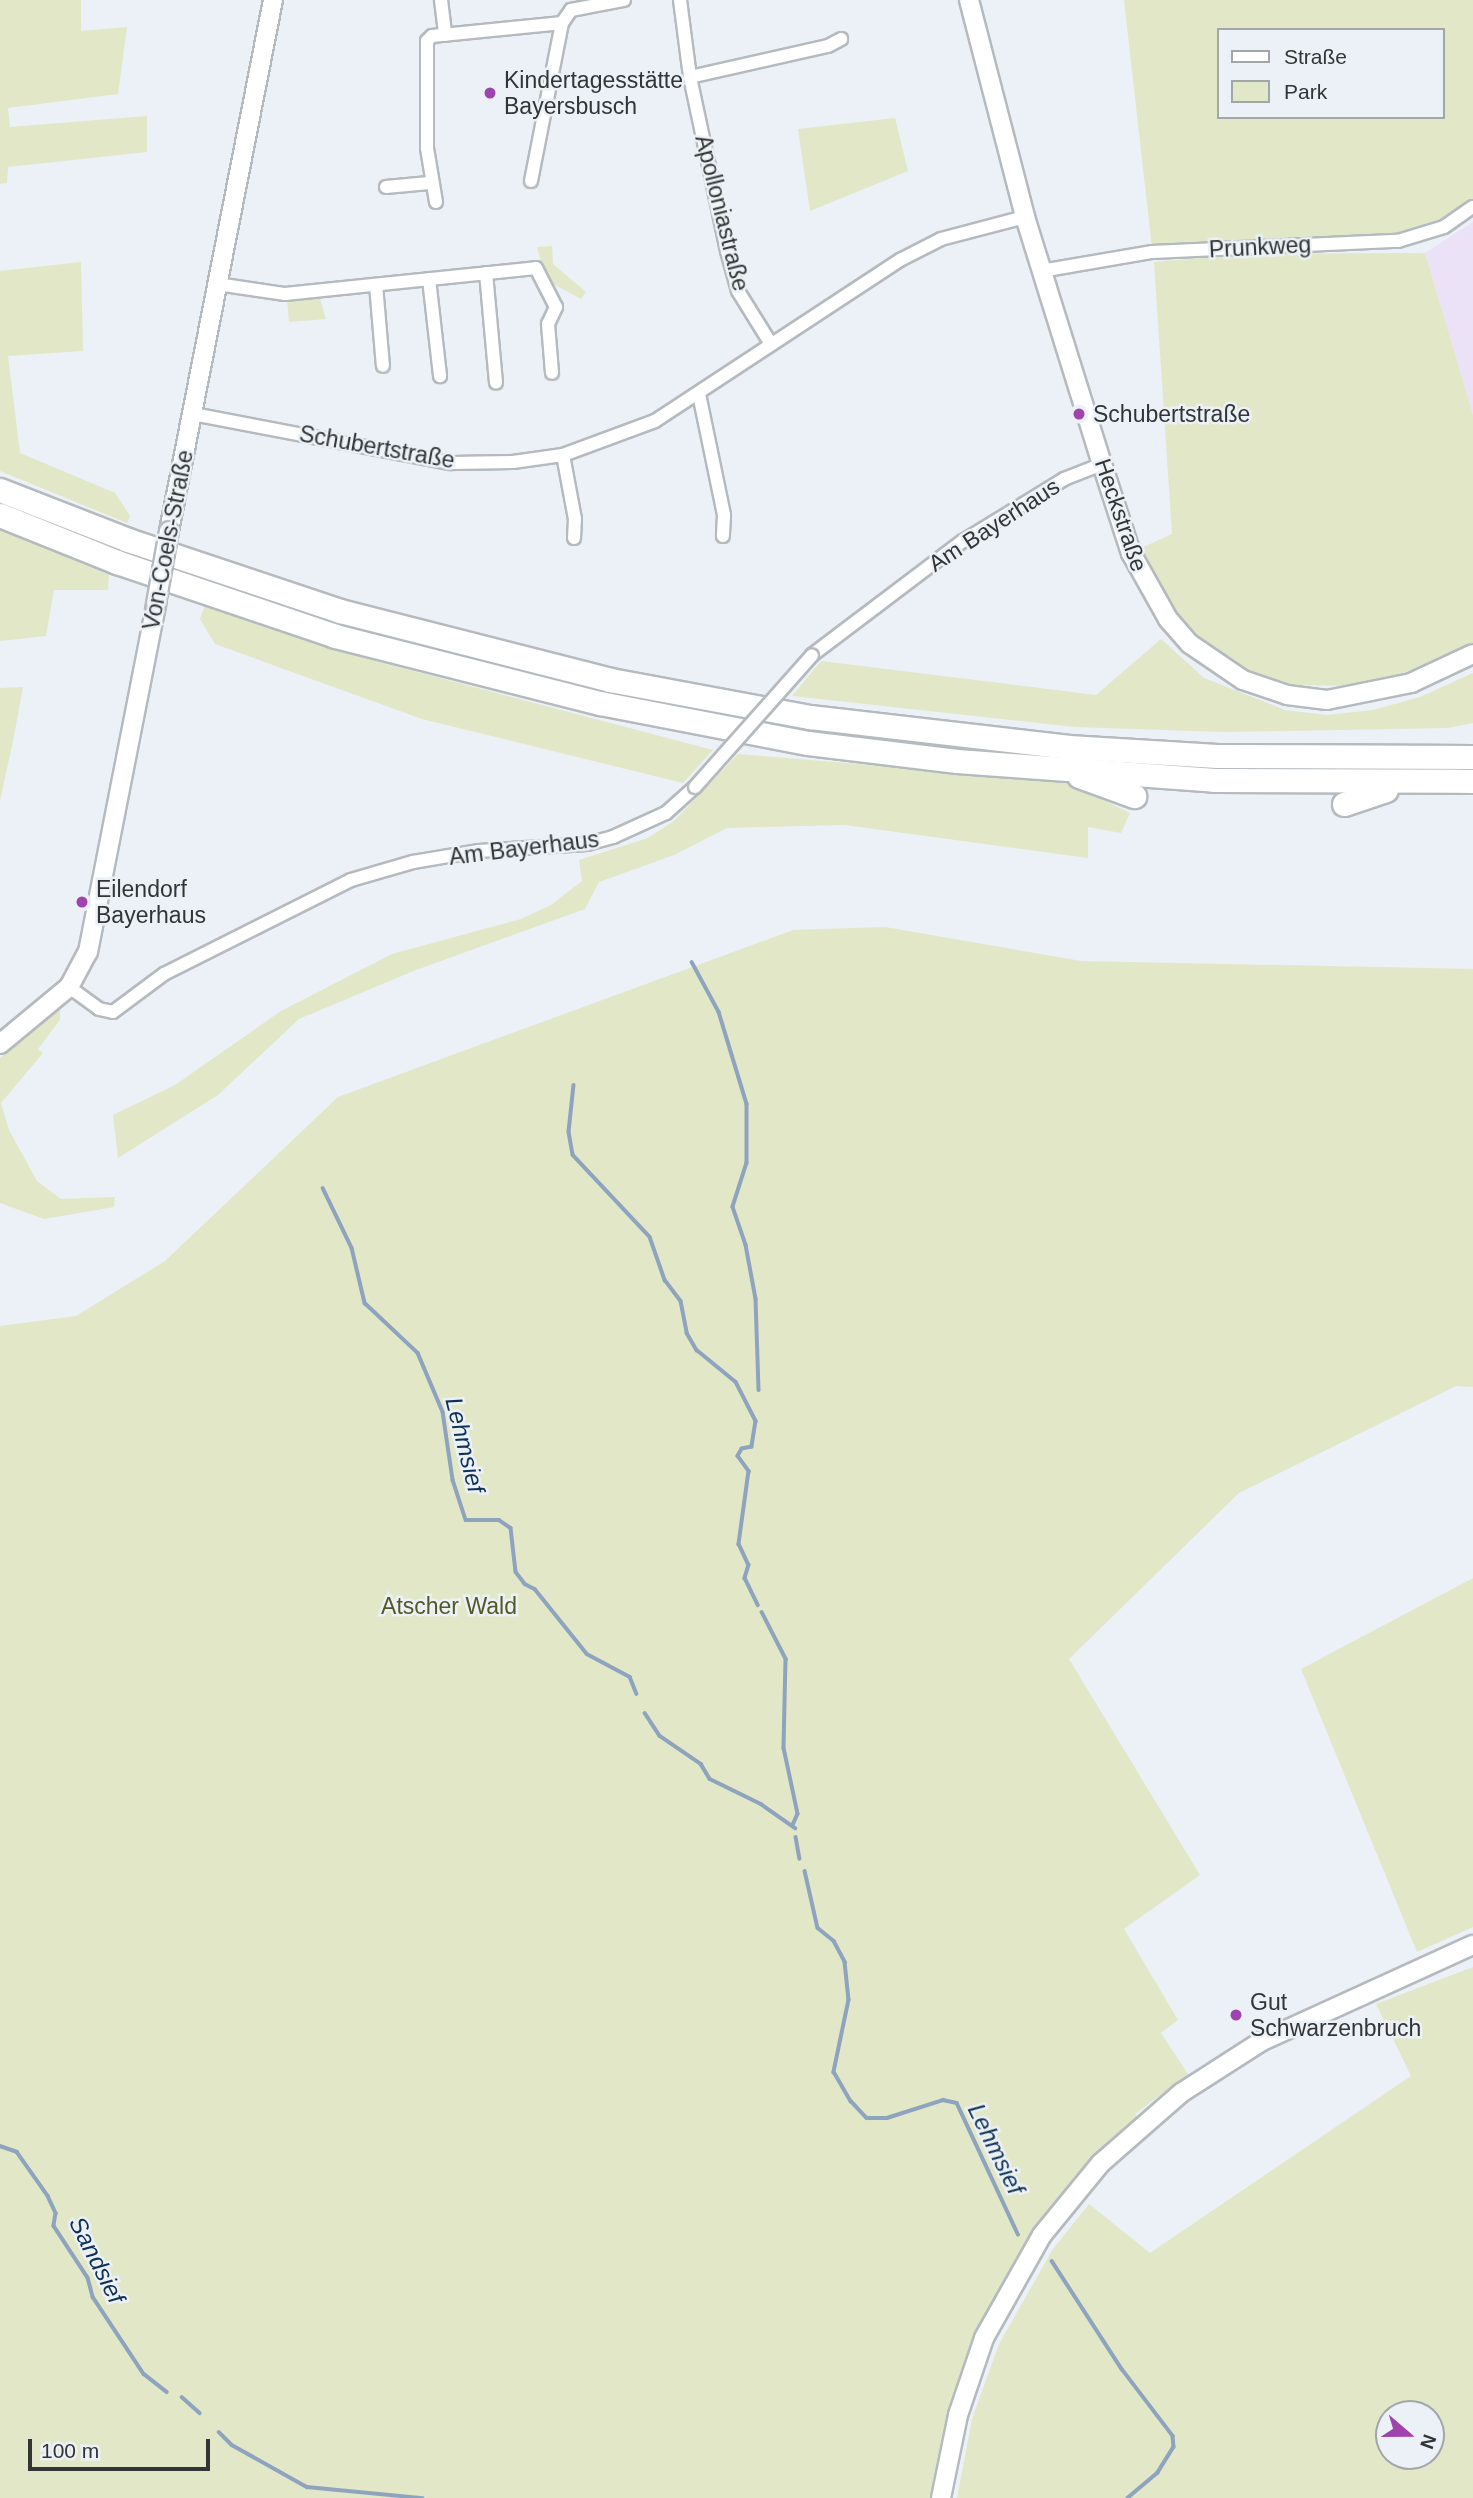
<!DOCTYPE html>
<html>
<head>
<meta charset="utf-8">
<style>
	body { margin:0 }
	#map { position:relative; width:1473px; height:2498px; overflow:hidden; background:#ebf1f6; font-family:Arial,sans-serif }
	div>[style] { position:absolute }
	[style*='--x'] { left:calc(var(--x)*1px); top:calc(var(--y)*1px); width:calc(var(--w)*1px); rotate:calc(var(--a)*1deg) }
	.industrial>* { inset:0; background:#ebe2f7 }
	.green>* { inset:0; background:#e2e7c7 }
	.stream>* { height:3.5px; margin:-1.75px; padding:0 1.75px; transform-origin:1.75px; border-radius:1.75px; background:#8ea4be }
	.roads { filter:drop-shadow(2px 0 #b5babf) drop-shadow(-2px 0 #b5babf) drop-shadow(0 2px #b5babf) drop-shadow(0 -2px #b5babf) }
	.minor>* { height:12px; margin:-6px; padding:0 6px; transform-origin:6px; border-radius:6px; background:#fff }
	.secondary>* { height:18px; margin:-9px; padding:0 9px; transform-origin:9px; border-radius:9px; background:#fff }
	.motorway>* { height:23px; margin:-11.5px; padding:0 11.5px; transform-origin:11.5px; border-radius:11.5px; background:#fff }
	.bridges { filter:drop-shadow(2px 0 #b5babf) drop-shadow(-2px 0 #b5babf) drop-shadow(0 2px #b5babf) drop-shadow(0 -2px #b5babf) }
	.minor-bridge>* { height:12px; margin:-6px; padding:0 6px; transform-origin:6px; border-radius:6px; background:#fff }
	.secondary-bridge>* { height:18px; margin:-9px; padding:0 9px; transform-origin:9px; border-radius:9px; background:#fff }
	.dots>* { width:19px; height:19px; translate:-50% -50%; box-sizing:border-box; border:4px solid #ebf1f6; border-radius:50% }
	span { translate:-50% -50%; white-space:nowrap; text-align:center; line-height:1.15; -webkit-text-stroke:5px #ebf1f6; paint-order:stroke }
	.poi-label { font-size:23px; color:#323536 }
	.left { translate:0 -50%; text-align:left }
	.street-label { font-size:23px; color:#323536 }
	.park-label { font-size:23px; color:#535924 }
	.water-label { font-size:24px; color:#0e3155; font-style:italic }
	.legend { position:absolute; left:1217px; top:28px; width:228px; height:91px; box-sizing:border-box; background:#ebf1f6; border:2px solid #a1a6a9; margin:0; padding:9px 12px; list-style:none; font-size:21px; color:#323536 }
	.legend li { display:flex; align-items:center; gap:14px; height:35px }
	.legend b { width:35px; border:2px solid #a1a6a9 }
	.north { position:absolute; left:1375px; top:2400px; width:70px; height:70px; box-sizing:border-box; background:#ebf1f6; border:2px solid #a1a6a9; border-radius:50%; rotate:110deg; font-size:19px; font-weight:700; line-height:28px; text-align:center; color:#323536 }
	.north::after { content:''; display:block; margin:auto; width:24px; height:32px; background:#9f44ae; clip-path:polygon(50% 0,100% 100%,50% 72%,0 100%) }
	.scale { position:absolute; left:28px; top:2439px; width:182px; height:32px; box-sizing:border-box; border:4px solid #323536; border-top:0; padding-left:9px; font-size:21px; line-height:24px; white-space:nowrap; color:#323536; -webkit-text-stroke:5px #ebf1f6; paint-order:stroke }
</style>
</head>
<body>
<div id="map">
	<div class="industrial">
		<i style="clip-path:polygon(1473px 222px,1473px 415px,1425px 253px)"></i>
	</div>
	<div class="green">
		<i style="clip-path:polygon(0 0,81px 0,81px 31px,127px 27px,118px 94px,8px 108px,10px 127px,147px 116px,147px 152px,8px 167px,7px 183px,0 184px)"></i>
		<i style="clip-path:polygon(evenodd,1124px 0,1473px 0,1473px 199px,1440px 223px,1398px 235px,1152px 248px,1124px 0,1219px 30px,1443px 30px,1443px 117px,1219px 117px,1219px 30px)"></i>
		<i style="clip-path:polygon(895px 118px,908px 171px,810px 211px,798px 129px)"></i>
		<i style="clip-path:polygon(552px 246px,553px 264px,586px 292px,581px 299px,546px 280px,537px 247px)"></i>
		<i style="clip-path:polygon(1425px 253px,1473px 415px,1473px 643px,1438px 661px,1363px 686px,1286px 685px,1249px 673px,1223px 659px,1180px 622px,1139px 549px,1172px 534px,1154px 262px,1247px 254px)"></i>
		<i style="clip-path:polygon(81px 262px,83px 351px,8px 356px,20px 453px,115px 493px,130px 516px,127px 523px,0 471px,0 271px)"></i>
		<i style="clip-path:polygon(319px 295px,326px 319px,289px 322px,287px 299px)"></i>
		<i style="clip-path:polygon(0 530px,109px 574px,108px 590px,54px 590px,46px 636px,0 641px)"></i>
		<i style="clip-path:polygon(205px 605px,368px 659px,713px 750px,683px 783px,422px 719px,215px 644px,200px 619px)"></i>
		<i style="clip-path:polygon(1161px 639px,1204px 678px,1285px 710px,1326px 715px,1373px 710px,1420px 697px,1473px 673px,1473px 723px,1447px 728px,1224px 732px,1074px 727px,792px 696px,821px 661px,1096px 695px)"></i>
		<i style="clip-path:polygon(23px 687px,14px 736px,0 801px,0 688px)"></i>
		<i style="clip-path:polygon(738px 754px,1064px 781px,1130px 813px,1121px 833px,1088px 827px,1088px 858px,845px 825px,727px 828px,674px 855px,599px 882px,585px 909px,416px 970px,299px 1019px,218px 1095px,118px 1158px,113px 1115px,175px 1085px,281px 1011px,392px 954px,521px 919px,551px 905px,582px 881px,579px 860px,648px 838px,674px 821px)"></i>
		<i style="clip-path:polygon(885px 927px,1081px 961px,1473px 969px,1473px 1387px,1456px 1386px,1239px 1493px,1069px 1659px,1200px 1875px,1124px 1929px,1178px 2020px,1161px 2033px,1188px 2074px,1135px 2114px,1138px 2118px,1069px 2187px,1001px 2287px,957px 2389px,933px 2498px,0 2498px,0 1326px,76px 1316px,165px 1261px,338px 1097px,793px 930px)"></i>
		<i style="clip-path:polygon(60px 1009px,60px 1020px,38px 1049px,43px 1053px,1px 1103px,9px 1130px,37px 1181px,61px 1199px,115px 1197px,114px 1207px,44px 1219px,0 1203px,0 1058px)"></i>
		<i style="clip-path:polygon(1473px 1578px,1473px 1927px,1417px 1952px,1301px 1669px)"></i>
		<i style="clip-path:polygon(evenodd,1473px 1967px,1473px 2498px,957px 2498px,972px 2419px,999px 2344px,1053px 2249px,1089px 2204px,1150px 2253px,1411px 2076px,1376px 2004px,1473px 1967px,1389px 2414px,1431px 2414px,1431px 2456px,1389px 2456px,1389px 2414px)"></i>
	</div>
	<div class="stream">
		<i style="--x:692;--y:962;--w:57;--a:61.6"></i>
		<i style="--x:719;--y:1012;--w:96;--a:73.1"></i>
		<i style="--x:747;--y:1104;--w:59;--a:90"></i>
		<i style="--x:747;--y:1163;--w:46;--a:107.7"></i>
		<i style="--x:733;--y:1207;--w:40;--a:71.1"></i>
		<i style="--x:746;--y:1245;--w:55;--a:79.5"></i>
		<i style="--x:756;--y:1299;--w:91;--a:88.1"></i>
		<i style="--x:574;--y:1085;--w:47;--a:96.1"></i>
		<i style="--x:569;--y:1132;--w:23;--a:80"></i>
		<i style="--x:573;--y:1155;--w:112;--a:46.8"></i>
		<i style="--x:650;--y:1237;--w:46;--a:70.8"></i>
		<i style="--x:665;--y:1280;--w:26;--a:53"></i>
		<i style="--x:681;--y:1301;--w:33;--a:79"></i>
		<i style="--x:687;--y:1333;--w:20;--a:60"></i>
		<i style="--x:697;--y:1350;--w:50;--a:39.4"></i>
		<i style="--x:736;--y:1382;--w:44;--a:62.9"></i>
		<i style="--x:756;--y:1421;--w:26;--a:99"></i>
		<i style="--x:752;--y:1447;--w:10;--a:169"></i>
		<i style="--x:742;--y:1449;--w:8;--a:120"></i>
		<i style="--x:738;--y:1456;--w:19;--a:54"></i>
		<i style="--x:749;--y:1471;--w:74;--a:97.8"></i>
		<i style="--x:739;--y:1544;--w:23;--a:65"></i>
		<i style="--x:749;--y:1565;--w:14;--a:107"></i>
		<i style="--x:745;--y:1578;--w:30;--a:64"></i>
		<i style="--x:323;--y:1188;--w:67;--a:64.2"></i>
		<i style="--x:352;--y:1248;--w:57;--a:76.7"></i>
		<i style="--x:365;--y:1303;--w:73;--a:43.3"></i>
		<i style="--x:418;--y:1353;--w:64;--a:67"></i>
		<i style="--x:443;--y:1412;--w:69;--a:81.6"></i>
		<i style="--x:453;--y:1480;--w:42;--a:72"></i>
		<i style="--x:466;--y:1520;--w:33;--a:0"></i>
		<i style="--x:499;--y:1520;--w:14;--a:34"></i>
		<i style="--x:511;--y:1528;--w:44;--a:83.5"></i>
		<i style="--x:516;--y:1572;--w:15;--a:53"></i>
		<i style="--x:525;--y:1584;--w:11;--a:27"></i>
		<i style="--x:535;--y:1589;--w:83;--a:51.3"></i>
		<i style="--x:587;--y:1654;--w:49;--a:28.1"></i>
		<i style="--x:630;--y:1677;--w:18;--a:68"></i>
		<i style="--x:762;--y:1612;--w:53;--a:62.9"></i>
		<i style="--x:786;--y:1659;--w:89;--a:91.3"></i>
		<i style="--x:784;--y:1748;--w:67;--a:78"></i>
		<i style="--x:798;--y:1814;--w:12;--a:114"></i>
		<i style="--x:645;--y:1713;--w:27;--a:57"></i>
		<i style="--x:660;--y:1736;--w:50;--a:34.3"></i>
		<i style="--x:701;--y:1764;--w:17;--a:59"></i>
		<i style="--x:710;--y:1779;--w:57;--a:26.1"></i>
		<i style="--x:761;--y:1804;--w:42;--a:35.2"></i>
		<i style="--x:796;--y:1837;--w:22;--a:80"></i>
		<i style="--x:805;--y:1871;--w:58;--a:77.2"></i>
		<i style="--x:818;--y:1928;--w:21;--a:39"></i>
		<i style="--x:834;--y:1941;--w:24;--a:62"></i>
		<i style="--x:845;--y:1962;--w:38;--a:84"></i>
		<i style="--x:849;--y:2000;--w:74;--a:101.8"></i>
		<i style="--x:834;--y:2072;--w:34;--a:60"></i>
		<i style="--x:851;--y:2101;--w:23;--a:47"></i>
		<i style="--x:867;--y:2118;--w:20;--a:0"></i>
		<i style="--x:887;--y:2118;--w:59;--a:-17.8"></i>
		<i style="--x:943;--y:2100;--w:14;--a:12"></i>
		<i style="--x:957;--y:2103;--w:145;--a:65"></i>
		<i style="--x:0;--y:2146;--w:18;--a:19"></i>
		<i style="--x:17;--y:2152;--w:54;--a:54.8"></i>
		<i style="--x:48;--y:2196;--w:19;--a:65"></i>
		<i style="--x:56;--y:2213;--w:13;--a:99"></i>
		<i style="--x:54;--y:2226;--w:62;--a:56.8"></i>
		<i style="--x:88;--y:2278;--w:20;--a:75"></i>
		<i style="--x:93;--y:2297;--w:92;--a:56.5"></i>
		<i style="--x:144;--y:2374;--w:29;--a:38"></i>
		<i style="--x:1052;--y:2261;--w:129;--a:57.1"></i>
		<i style="--x:1122;--y:2369;--w:84;--a:52.7"></i>
		<i style="--x:1173;--y:2436;--w:11;--a:85"></i>
		<i style="--x:1174;--y:2447;--w:31;--a:122"></i>
		<i style="--x:1158;--y:2473;--w:39;--a:140"></i>
		<i style="--x:182;--y:2397;--w:24;--a:42"></i>
		<i style="--x:219;--y:2432;--w:18;--a:45"></i>
		<i style="--x:232;--y:2445;--w:86;--a:29.2"></i>
		<i style="--x:307;--y:2487;--w:116;--a:5.5"></i>
	</div>
	<div class="roads">
		<div class="minor">
			<i style="--x:441;--y:0;--w:35;--a:83"></i>
			<i style="--x:680;--y:0;--w:78;--a:82.6"></i>
			<i style="--x:690;--y:77;--w:178;--a:78"></i>
			<i style="--x:727;--y:251;--w:41;--a:74.6"></i>
			<i style="--x:738;--y:291;--w:62;--a:58.1"></i>
			<i style="--x:690;--y:77;--w:141;--a:-12.7"></i>
			<i style="--x:828;--y:46;--w:15;--a:-28"></i>
			<i style="--x:531;--y:181;--w:161;--a:-78.9"></i>
			<i style="--x:386;--y:187;--w:43;--a:-5.3"></i>
			<i style="--x:436;--y:202;--w:55;--a:-99.5"></i>
			<i style="--x:427;--y:148;--w:107;--a:-90"></i>
			<i style="--x:427;--y:41;--w:7;--a:-45"></i>
			<i style="--x:432;--y:36;--w:131;--a:-5.7"></i>
			<i style="--x:562;--y:23;--w:16;--a:-55"></i>
			<i style="--x:571;--y:10;--w:54;--a:-10.7"></i>
			<i style="--x:1041;--y:271;--w:113;--a:-9.7"></i>
			<i style="--x:1152;--y:252;--w:246;--a:-2.6"></i>
			<i style="--x:1398;--y:241;--w:48;--a:-16.9"></i>
			<i style="--x:1444;--y:227;--w:35;--a:-35"></i>
			<i style="--x:486;--y:273;--w:110;--a:84.8"></i>
			<i style="--x:429;--y:279;--w:98;--a:83.5"></i>
			<i style="--x:217;--y:284;--w:69;--a:8.4"></i>
			<i style="--x:285;--y:294;--w:252;--a:-5.9"></i>
			<i style="--x:536;--y:268;--w:44;--a:62.9"></i>
			<i style="--x:556;--y:307;--w:19;--a:115"></i>
			<i style="--x:548;--y:324;--w:49;--a:85.3"></i>
			<i style="--x:376;--y:285;--w:81;--a:85.1"></i>
			<i style="--x:699;--y:394;--w:124;--a:78.3"></i>
			<i style="--x:724;--y:515;--w:21;--a:93"></i>
			<i style="--x:193;--y:414;--w:263;--a:10.8"></i>
			<i style="--x:451;--y:463;--w:62;--a:-0.9"></i>
			<i style="--x:513;--y:462;--w:50;--a:-8"></i>
			<i style="--x:563;--y:455;--w:98;--a:-20.3"></i>
			<i style="--x:655;--y:421;--w:293;--a:-33.3"></i>
			<i style="--x:900;--y:260;--w:46;--a:-27.1"></i>
			<i style="--x:941;--y:239;--w:87;--a:-14.7"></i>
			<i style="--x:563;--y:455;--w:65;--a:79.4"></i>
			<i style="--x:575;--y:519;--w:19;--a:93"></i>
			<i style="--x:812;--y:655;--w:189;--a:-37.1"></i>
			<i style="--x:963;--y:541;--w:119;--a:-31.5"></i>
			<i style="--x:1064;--y:479;--w:41;--a:-21.5"></i>
			<i style="--x:69;--y:987;--w:37;--a:36"></i>
			<i style="--x:99;--y:1009;--w:14;--a:12"></i>
			<i style="--x:113;--y:1012;--w:64;--a:-36.7"></i>
			<i style="--x:164;--y:974;--w:209;--a:-26.7"></i>
			<i style="--x:351;--y:880;--w:65;--a:-16.2"></i>
			<i style="--x:413;--y:862;--w:67;--a:-9.5"></i>
			<i style="--x:479;--y:851;--w:108;--a:-3.7"></i>
			<i style="--x:587;--y:844;--w:27;--a:-15"></i>
			<i style="--x:613;--y:837;--w:58;--a:-24.4"></i>
			<i style="--x:666;--y:813;--w:39;--a:-42"></i>
		</div>
		<div class="secondary">
			<i style="--x:969;--y:0;--w:224;--a:75.5"></i>
			<i style="--x:1025;--y:217;--w:259;--a:72.7"></i>
			<i style="--x:1102;--y:464;--w:94;--a:72"></i>
			<i style="--x:1131;--y:553;--w:76;--a:60.7"></i>
			<i style="--x:1168;--y:619;--w:33;--a:49"></i>
			<i style="--x:1190;--y:644;--w:64;--a:34.2"></i>
			<i style="--x:1243;--y:680;--w:46;--a:18.8"></i>
			<i style="--x:1287;--y:695;--w:40;--a:7.1"></i>
			<i style="--x:1327;--y:700;--w:86;--a:-11.4"></i>
			<i style="--x:1411;--y:683;--w:68;--a:-25.1"></i>
			<i style="--x:169;--y:531;--w:541;--a:-78.92"></i>
			<i style="--x:0;--y:1044;--w:89;--a:-39.6"></i>
			<i style="--x:69;--y:987;--w:40;--a:-62"></i>
			<i style="--x:88;--y:952;--w:355;--a:-78.9"></i>
			<i style="--x:941;--y:2498;--w:85;--a:-78.4"></i>
			<i style="--x:958;--y:2415;--w:81;--a:-71.3"></i>
			<i style="--x:984;--y:2338;--w:118;--a:-60.6"></i>
			<i style="--x:1042;--y:2235;--w:93;--a:-50.7"></i>
			<i style="--x:1101;--y:2163;--w:106;--a:-41.2"></i>
			<i style="--x:1181;--y:2093;--w:96;--a:-32.7"></i>
			<i style="--x:1262;--y:2041;--w:232;--a:-24.5"></i>
		</div>
		<div class="motorway">
			<i style="--x:0;--y:490;--w:137;--a:21.3"></i>
			<i style="--x:128;--y:540;--w:224;--a:18.5"></i>
			<i style="--x:340;--y:611;--w:279;--a:14.3"></i>
			<i style="--x:610;--y:680;--w:203;--a:10.5"></i>
			<i style="--x:810;--y:717;--w:261;--a:6.6"></i>
			<i style="--x:1069;--y:747;--w:148;--a:3.5"></i>
			<i style="--x:1217;--y:756;--w:256;--a:0.2"></i>
			<i style="--x:0;--y:515;--w:126;--a:21.9"></i>
			<i style="--x:117;--y:562;--w:230;--a:18.7"></i>
			<i style="--x:335;--y:636;--w:273;--a:14.2"></i>
			<i style="--x:600;--y:703;--w:212;--a:10.9"></i>
			<i style="--x:808;--y:743;--w:150;--a:6.9"></i>
			<i style="--x:957;--y:761;--w:258;--a:4.2"></i>
			<i style="--x:1214;--y:780;--w:259;--a:0.2"></i>
			<i style="--x:1079;--y:776;--w:59;--a:20"></i>
			<i style="--x:1344;--y:804;--w:44;--a:-18.4"></i>
		</div>
	</div>
	<div class="bridges">
		<div class="minor-bridge">
			<i style="--x:695;--y:787;--w:176;--a:-48.4"></i>
		</div>
		<div class="secondary-bridge">
			<i style="--x:156;--y:604;--w:74;--a:-79.9"></i>
		</div>
	</div>
	<div class="dots">
		<i style="left:490px;top:93px;background:#9f44ae"></i>
		<i style="left:1079px;top:414px;background:#9f44ae"></i>
		<i style="left:82px;top:902px;background:#9f44ae"></i>
		<i style="left:1236px;top:2015px;background:#9f44ae"></i>
	</div>
	<div class="poi-label">
		<span class="left" style="left:504px;top:93px">Kindertagesstätte<br>Bayersbusch</span>
		<span class="left" style="left:1093px;top:414px">Schubertstraße</span>
		<span class="left" style="left:96px;top:902px">Eilendorf<br>Bayerhaus</span>
		<span class="left" style="left:1250px;top:2015px">Gut<br>Schwarzenbruch</span>
	</div>
	<div class="street-label">
		<span style="left:722px;top:213px;rotate:76deg">Apolloniastraße</span>
		<span style="left:1260px;top:247px;rotate:-3deg">Prunkweg</span>
		<span style="left:377px;top:447px;rotate:10deg">Schubertstraße</span>
		<span style="left:1121px;top:515px;rotate:71deg">Heckstraße</span>
		<span style="left:994px;top:525px;rotate:-33deg">Am Bayerhaus</span>
		<span style="left:168px;top:540px;rotate:-79deg">Von-Coels-Straße</span>
		<span style="left:524px;top:848px;rotate:-7deg">Am Bayerhaus</span>
	</div>
	<div class="park-label">
		<span style="left:449px;top:1606px">Atscher Wald</span>
	</div>
	<div class="water-label">
		<span style="left:465px;top:1445px;rotate:76deg">Lehmsief</span>
		<span style="left:996px;top:2149px;rotate:64deg">Lehmsief</span>
		<span style="left:97px;top:2260px;rotate:63deg">Sandsief</span>
	</div>
	<ul class="legend">
	<li><b style="height:9px;background:#fff"></b>Straße</li>
	<li><b style="height:19px;background:#e2e7c7"></b>Park</li>
	</ul>
	<div class="north">N</div>
	<div class="scale">100 m</div>
</div>
</body>
</html>
